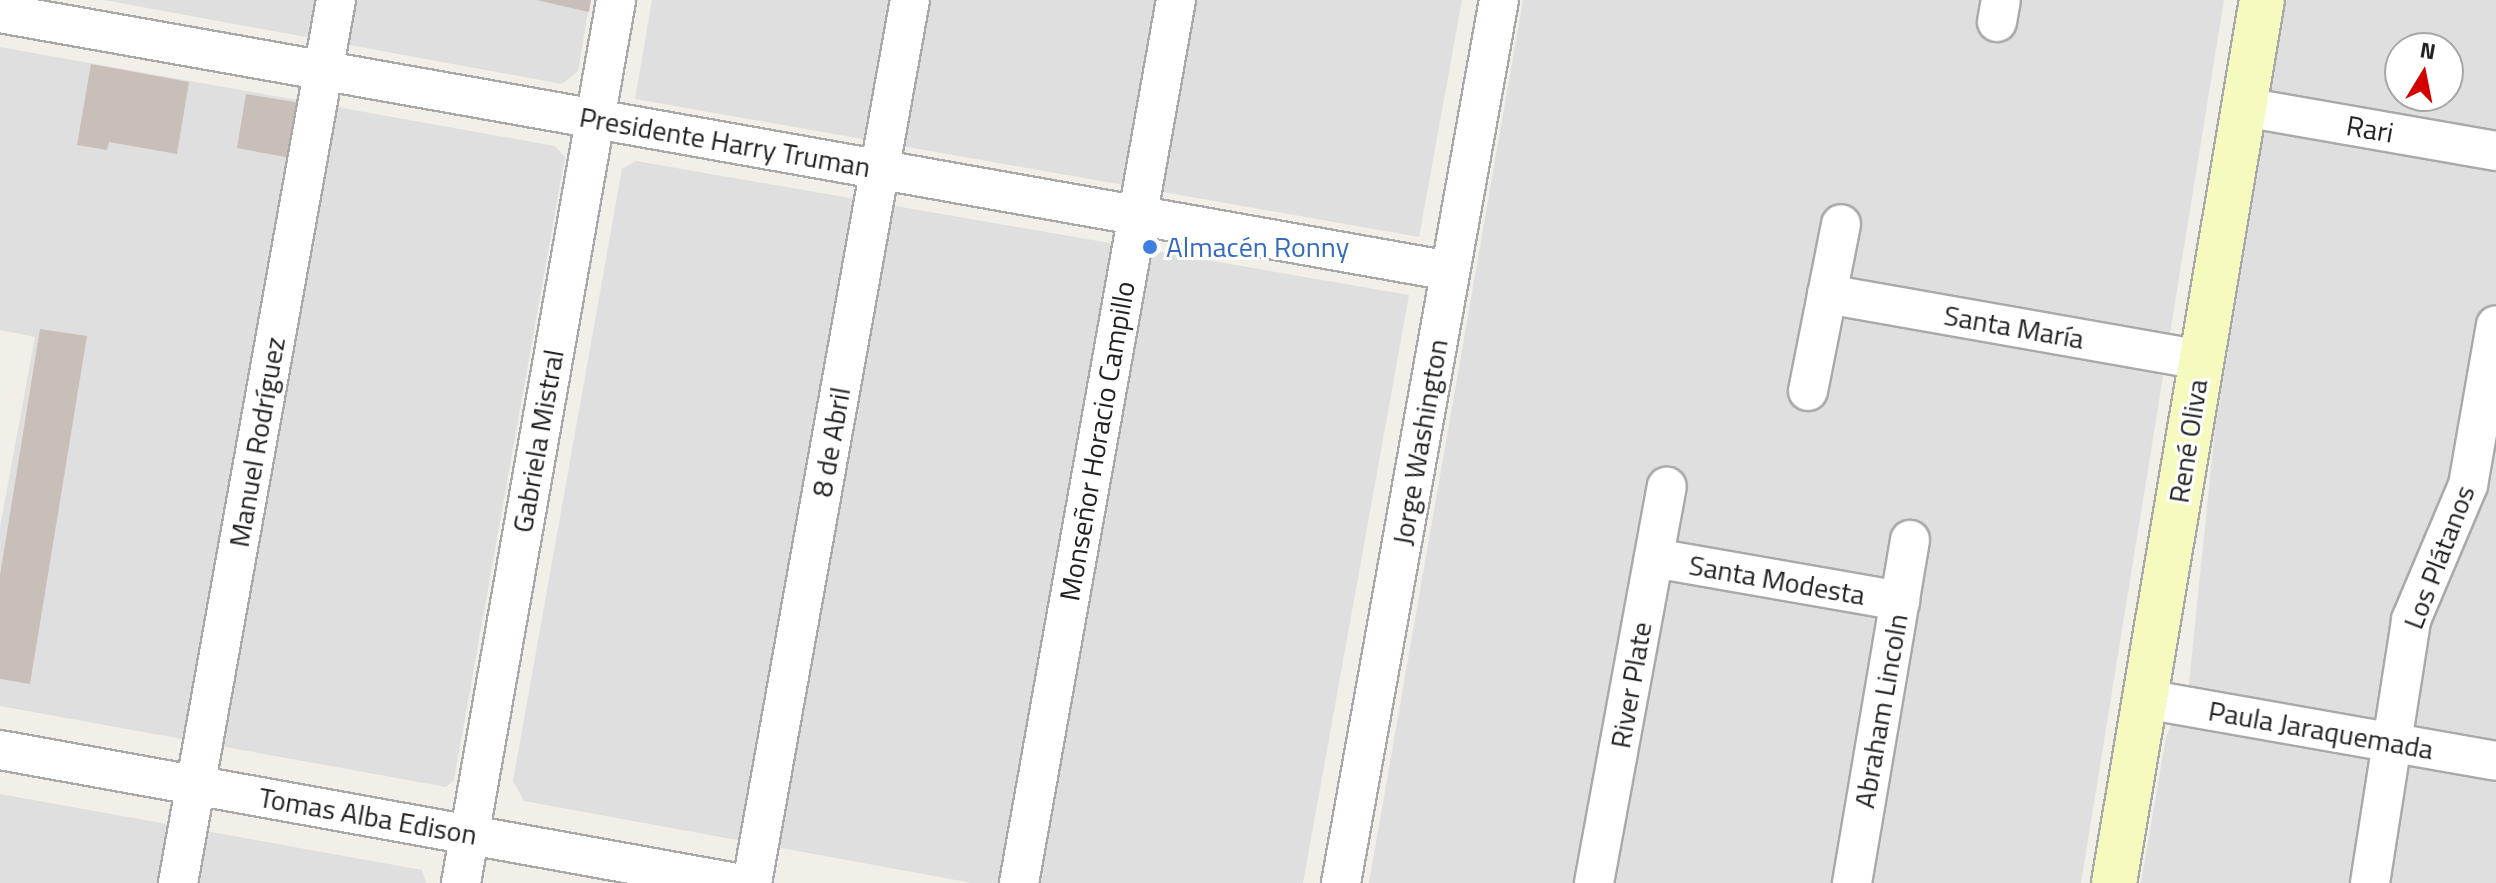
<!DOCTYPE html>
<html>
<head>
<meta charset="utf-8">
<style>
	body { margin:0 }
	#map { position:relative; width:2496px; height:883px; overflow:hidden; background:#f2efe9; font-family:"Titillium Web",sans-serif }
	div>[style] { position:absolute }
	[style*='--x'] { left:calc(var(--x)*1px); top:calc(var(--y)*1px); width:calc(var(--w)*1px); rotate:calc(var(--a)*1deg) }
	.residential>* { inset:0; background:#e0dfdf }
	.building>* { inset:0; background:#c7bfb8 }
	.roads { filter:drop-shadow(2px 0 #a9a9a9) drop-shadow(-2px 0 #a9a9a9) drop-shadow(0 2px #a9a9a9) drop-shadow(0 -2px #a9a9a9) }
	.street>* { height:38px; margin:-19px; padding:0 19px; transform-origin:19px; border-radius:19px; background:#fff }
	.secondary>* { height:44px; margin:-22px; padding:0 22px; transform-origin:22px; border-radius:22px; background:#f7fabf }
	.dots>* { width:22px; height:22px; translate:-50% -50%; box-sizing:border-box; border:4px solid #fff; border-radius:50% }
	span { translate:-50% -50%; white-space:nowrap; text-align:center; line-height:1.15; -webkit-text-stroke:6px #fff; paint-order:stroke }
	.street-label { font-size:28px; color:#222 }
	.shop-label { font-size:28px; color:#366cbe }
	.left { translate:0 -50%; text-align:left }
	.north { position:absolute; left:2384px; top:32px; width:80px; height:80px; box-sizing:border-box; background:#fff; border:2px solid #a7a7a7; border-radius:50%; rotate:10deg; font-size:22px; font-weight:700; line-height:32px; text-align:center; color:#222 }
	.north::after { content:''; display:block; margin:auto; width:28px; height:36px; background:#d40000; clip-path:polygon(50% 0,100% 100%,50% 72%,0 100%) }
</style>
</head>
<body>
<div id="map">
	<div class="residential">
		<i style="clip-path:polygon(104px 0,590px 0,578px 71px,562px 84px)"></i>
		<i style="clip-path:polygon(652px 0,1462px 0,1419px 237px,635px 99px)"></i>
		<i style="clip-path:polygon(1523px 0,2224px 0,2081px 883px,1369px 883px)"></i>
		<i style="clip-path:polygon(evenodd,2286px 0,2496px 0,2496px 883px,2141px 883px,2166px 737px,2189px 683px,2215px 429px,2286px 0,2400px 48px,2448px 48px,2448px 96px,2400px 96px,2400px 48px)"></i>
		<i style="clip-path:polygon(0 47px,555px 146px,565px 157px,454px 780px,446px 787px,0 706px,0 527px,35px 337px,0 330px)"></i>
		<i style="clip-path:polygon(636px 161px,1409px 295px,1303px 883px,972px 883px,524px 801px,513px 781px,622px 169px)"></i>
		<i style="clip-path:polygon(0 794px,422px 870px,426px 883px,0 883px)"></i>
	</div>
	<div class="building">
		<i style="clip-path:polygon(536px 0,591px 0,589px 12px)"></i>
		<i style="clip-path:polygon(91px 64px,189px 82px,177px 154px,109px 142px,107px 150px,77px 145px)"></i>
		<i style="clip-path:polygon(246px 94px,300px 103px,291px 158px,237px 148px)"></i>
		<i style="clip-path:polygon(40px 329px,87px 336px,30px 684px,0 679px,0 575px)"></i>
	</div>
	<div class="roads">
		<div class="street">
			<i style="--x:0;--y:13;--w:1473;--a:10.09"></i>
			<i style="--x:1997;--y:22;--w:22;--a:-80"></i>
			<i style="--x:2244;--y:107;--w:256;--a:9.9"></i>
			<i style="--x:1827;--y:294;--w:380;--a:10"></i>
			<i style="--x:1808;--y:391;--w:170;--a:-78.8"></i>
			<i style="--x:1654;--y:558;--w:250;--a:9.9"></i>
			<i style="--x:2145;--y:699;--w:356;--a:10"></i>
			<i style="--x:0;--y:750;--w:748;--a:10.24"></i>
			<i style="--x:178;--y:883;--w:897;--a:-79.86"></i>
			<i style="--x:461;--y:883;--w:897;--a:-80.04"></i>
			<i style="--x:752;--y:883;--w:897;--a:-79.86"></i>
			<i style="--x:1019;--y:883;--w:897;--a:-79.92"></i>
			<i style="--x:1341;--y:883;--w:897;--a:-79.86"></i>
			<i style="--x:1594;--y:883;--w:403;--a:-79.6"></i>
			<i style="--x:1852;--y:883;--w:348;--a:-80.4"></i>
			<i style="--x:2370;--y:883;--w:266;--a:-81.1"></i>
			<i style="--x:2411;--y:620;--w:147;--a:-67.1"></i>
			<i style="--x:2468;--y:485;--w:162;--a:-80.1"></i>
		</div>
		<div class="secondary">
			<i style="--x:2114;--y:883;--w:895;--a:-80.49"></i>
		</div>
	</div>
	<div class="dots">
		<i style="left:1150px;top:247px;background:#3f7fe0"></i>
	</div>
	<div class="street-label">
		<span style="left:2370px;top:129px;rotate:10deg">Rari</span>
		<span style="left:725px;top:142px;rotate:10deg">Presidente Harry Truman</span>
		<span style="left:2014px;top:327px;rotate:10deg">Santa María</span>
		<span style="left:538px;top:441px;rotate:-80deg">Gabriela Mistral</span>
		<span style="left:1097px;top:441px;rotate:-80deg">Monseñor Horacio Campillo</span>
		<span style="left:2188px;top:441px;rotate:-81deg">René Oliva</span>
		<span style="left:257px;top:442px;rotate:-80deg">Manuel Rodríguez</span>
		<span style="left:831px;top:442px;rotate:-80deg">8 de Abril</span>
		<span style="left:1420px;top:442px;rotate:-80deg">Jorge Washington</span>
		<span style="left:2439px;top:557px;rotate:-69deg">Los Plátanos</span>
		<span style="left:1777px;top:580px;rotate:10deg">Santa Modesta</span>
		<span style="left:1631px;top:685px;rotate:-80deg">River Plate</span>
		<span style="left:1881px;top:711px;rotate:-80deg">Abraham Lincoln</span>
		<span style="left:2321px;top:730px;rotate:10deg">Paula Jaraquemada</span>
		<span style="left:368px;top:816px;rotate:10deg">Tomas Alba Edison</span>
	</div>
	<div class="shop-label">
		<span class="left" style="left:1166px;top:247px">Almacén Ronny</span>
	</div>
	<div class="north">N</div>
</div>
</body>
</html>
